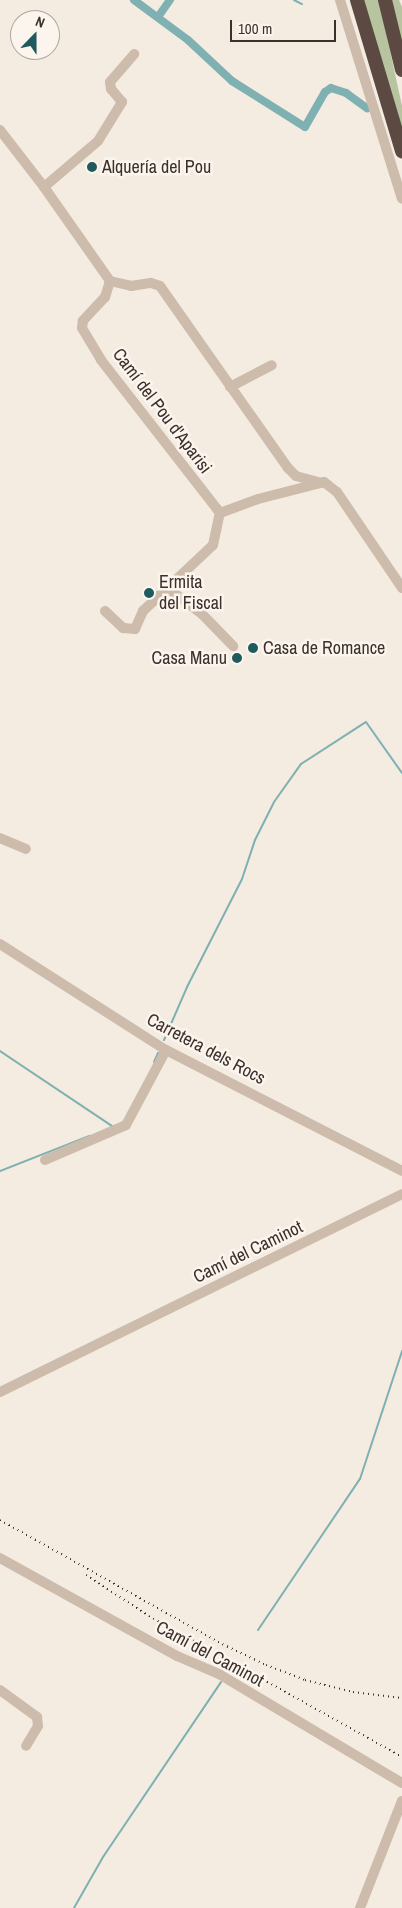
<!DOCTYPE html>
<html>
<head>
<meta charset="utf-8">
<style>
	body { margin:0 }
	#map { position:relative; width:402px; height:1908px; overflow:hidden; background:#f4ebe1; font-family:"Archivo Narrow",sans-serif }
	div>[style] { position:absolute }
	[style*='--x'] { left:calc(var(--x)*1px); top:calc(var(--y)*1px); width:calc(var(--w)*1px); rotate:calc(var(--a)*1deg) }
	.green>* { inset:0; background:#b8c4a0 }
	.stream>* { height:2px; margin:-1px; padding:0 1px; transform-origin:1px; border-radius:1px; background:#7fb0b2 }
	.canal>* { height:8px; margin:-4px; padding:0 4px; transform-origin:4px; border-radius:4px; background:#7fb0b2 }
	.minor>* { height:10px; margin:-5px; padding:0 5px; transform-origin:5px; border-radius:5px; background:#cdbbac }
	.highway>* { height:14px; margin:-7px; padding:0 7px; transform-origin:7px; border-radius:7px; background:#5c4a42 }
	.rail>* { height:2px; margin-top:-1px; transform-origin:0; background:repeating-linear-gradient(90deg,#3b302b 0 1px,transparent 0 5px) }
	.dots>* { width:14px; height:14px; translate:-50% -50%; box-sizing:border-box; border:2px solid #fbf5ee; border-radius:50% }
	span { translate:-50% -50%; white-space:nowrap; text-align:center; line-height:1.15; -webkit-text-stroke:5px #fbf5ee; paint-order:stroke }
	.poi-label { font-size:18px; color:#3b302b }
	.left { translate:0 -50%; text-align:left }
	.right { translate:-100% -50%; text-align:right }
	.street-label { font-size:18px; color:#3b302b }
	.north { position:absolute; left:10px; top:10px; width:50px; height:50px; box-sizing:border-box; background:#fbf5ee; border:1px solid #aea6a0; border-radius:50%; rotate:22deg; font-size:14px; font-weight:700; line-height:20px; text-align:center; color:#3b302b }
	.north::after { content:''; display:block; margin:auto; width:18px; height:22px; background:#1f5a5e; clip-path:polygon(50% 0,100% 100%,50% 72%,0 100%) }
	.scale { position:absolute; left:230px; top:20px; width:106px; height:22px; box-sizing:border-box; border:2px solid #3b302b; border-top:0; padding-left:6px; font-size:15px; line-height:18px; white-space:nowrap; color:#3b302b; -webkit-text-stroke:4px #fbf5ee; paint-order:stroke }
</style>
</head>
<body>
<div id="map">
	<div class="green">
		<i style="clip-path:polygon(364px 0,379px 0,402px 106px,402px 131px)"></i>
		<i style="clip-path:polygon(391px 0,399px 0,402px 7px,402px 49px)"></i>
	</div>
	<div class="stream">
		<i style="--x:294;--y:0;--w:9;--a:27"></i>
		<i style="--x:164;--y:1040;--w:58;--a:-66.5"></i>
		<i style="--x:187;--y:987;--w:121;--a:-63"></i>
		<i style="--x:242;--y:879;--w:41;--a:-71.6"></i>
		<i style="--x:255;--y:840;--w:42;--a:-63.4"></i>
		<i style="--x:274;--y:802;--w:47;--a:-54.6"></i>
		<i style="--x:301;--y:764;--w:77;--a:-32.9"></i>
		<i style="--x:366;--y:722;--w:62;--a:54.8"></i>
		<i style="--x:0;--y:1051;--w:135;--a:33.8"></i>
		<i style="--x:154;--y:1062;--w:10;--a:-66"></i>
		<i style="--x:0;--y:1171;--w:96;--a:-21.5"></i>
		<i style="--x:258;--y:1630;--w:182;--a:-56"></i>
		<i style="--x:360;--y:1479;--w:135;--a:-71.8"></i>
		<i style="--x:74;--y:1908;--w:59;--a:-60.4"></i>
		<i style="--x:103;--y:1857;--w:211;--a:-56"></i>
	</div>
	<div class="canal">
		<i style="--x:134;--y:0;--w:67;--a:36.5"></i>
		<i style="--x:188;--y:40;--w:60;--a:43"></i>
		<i style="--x:232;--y:81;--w:86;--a:32.2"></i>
		<i style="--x:305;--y:127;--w:40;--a:-60.3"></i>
		<i style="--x:325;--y:92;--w:7;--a:-34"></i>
		<i style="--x:331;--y:88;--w:16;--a:18"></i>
		<i style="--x:346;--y:93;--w:26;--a:36"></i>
		<i style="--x:158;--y:17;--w:21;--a:-55"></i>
	</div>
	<div class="minor">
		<i style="--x:340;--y:0;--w:208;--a:72.7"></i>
		<i style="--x:0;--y:130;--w:72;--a:52.3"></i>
		<i style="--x:44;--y:187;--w:115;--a:54.9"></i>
		<i style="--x:44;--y:187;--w:71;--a:-40.4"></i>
		<i style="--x:98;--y:141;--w:46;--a:-58.4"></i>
		<i style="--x:122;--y:102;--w:17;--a:-130"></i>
		<i style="--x:111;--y:89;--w:7;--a:-98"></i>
		<i style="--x:110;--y:82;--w:37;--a:-49"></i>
		<i style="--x:110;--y:281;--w:17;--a:107"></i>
		<i style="--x:105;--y:297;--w:33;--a:133"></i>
		<i style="--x:83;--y:321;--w:7;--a:98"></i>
		<i style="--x:82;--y:328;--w:37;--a:59"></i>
		<i style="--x:101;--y:360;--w:189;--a:52.1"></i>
		<i style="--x:217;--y:509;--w:5;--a:53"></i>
		<i style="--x:220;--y:513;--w:40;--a:-20.2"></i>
		<i style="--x:258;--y:499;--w:68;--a:-14.4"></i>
		<i style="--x:324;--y:482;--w:16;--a:38"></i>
		<i style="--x:337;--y:492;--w:116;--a:55.9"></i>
		<i style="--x:110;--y:281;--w:22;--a:13"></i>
		<i style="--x:131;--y:286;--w:20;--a:-9"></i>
		<i style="--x:151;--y:283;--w:9;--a:18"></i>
		<i style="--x:160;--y:286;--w:223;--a:54.9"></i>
		<i style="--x:288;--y:468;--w:11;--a:45"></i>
		<i style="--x:296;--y:476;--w:24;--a:15"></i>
		<i style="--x:230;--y:387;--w:47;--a:-27.6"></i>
		<i style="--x:169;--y:589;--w:41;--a:37.1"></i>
		<i style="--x:202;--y:614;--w:45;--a:45.9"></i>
		<i style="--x:105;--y:611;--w:25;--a:43"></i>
		<i style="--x:123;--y:628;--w:12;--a:5"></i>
		<i style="--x:135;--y:629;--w:20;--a:-66"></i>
		<i style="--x:143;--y:611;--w:96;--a:-43.3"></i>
		<i style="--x:213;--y:545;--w:33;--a:-78"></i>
		<i style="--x:0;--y:838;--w:28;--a:23"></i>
		<i style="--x:0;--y:944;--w:197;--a:32.6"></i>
		<i style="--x:166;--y:1050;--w:265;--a:27.1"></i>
		<i style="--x:45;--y:1160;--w:88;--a:-23.4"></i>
		<i style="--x:126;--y:1125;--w:85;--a:-61.9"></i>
		<i style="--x:0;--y:1392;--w:448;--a:-26.2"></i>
		<i style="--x:0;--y:1558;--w:202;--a:29"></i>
		<i style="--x:177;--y:1656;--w:46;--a:23.2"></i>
		<i style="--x:219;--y:1674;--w:213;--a:30.8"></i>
		<i style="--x:0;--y:1690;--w:46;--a:36.1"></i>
		<i style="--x:37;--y:1717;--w:9;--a:84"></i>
		<i style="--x:38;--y:1726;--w:23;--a:121"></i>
		<i style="--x:360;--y:1908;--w:115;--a:-68.6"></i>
	</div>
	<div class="highway">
		<i style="--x:357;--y:0;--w:158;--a:73.4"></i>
		<i style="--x:385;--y:0;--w:72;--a:76.3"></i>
	</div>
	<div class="rail">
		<i style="--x:0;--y:1520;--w:250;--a:29.2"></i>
		<i style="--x:218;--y:1642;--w:53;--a:25.6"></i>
		<i style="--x:266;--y:1665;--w:42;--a:21"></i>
		<i style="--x:305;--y:1680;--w:49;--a:14"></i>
		<i style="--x:353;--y:1692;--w:49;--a:7"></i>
		<i style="--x:86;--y:1575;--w:75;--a:33.1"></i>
		<i style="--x:149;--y:1616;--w:290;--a:29.1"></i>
	</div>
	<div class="dots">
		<i style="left:92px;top:167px;background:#1f5a5e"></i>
		<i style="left:149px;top:593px;background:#1f5a5e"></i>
		<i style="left:253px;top:648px;background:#1f5a5e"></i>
		<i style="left:237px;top:658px;background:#1f5a5e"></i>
	</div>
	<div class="poi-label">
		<span class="left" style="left:102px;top:167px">Alquería del Pou</span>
		<span class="left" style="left:159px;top:593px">Ermita<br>del Fiscal</span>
		<span class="left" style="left:263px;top:648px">Casa de Romance</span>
		<span class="right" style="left:227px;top:658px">Casa Manu</span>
	</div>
	<div class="street-label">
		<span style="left:162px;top:411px;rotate:53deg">Camí del Pou d'Aparisi</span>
		<span style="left:206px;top:1049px;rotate:28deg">Carretera dels Rocs</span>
		<span style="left:248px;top:1252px;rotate:-26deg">Camí del Caminot</span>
		<span style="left:210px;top:1654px;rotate:28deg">Camí del Caminot</span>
	</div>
	<div class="north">N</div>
	<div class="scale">100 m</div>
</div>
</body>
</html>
